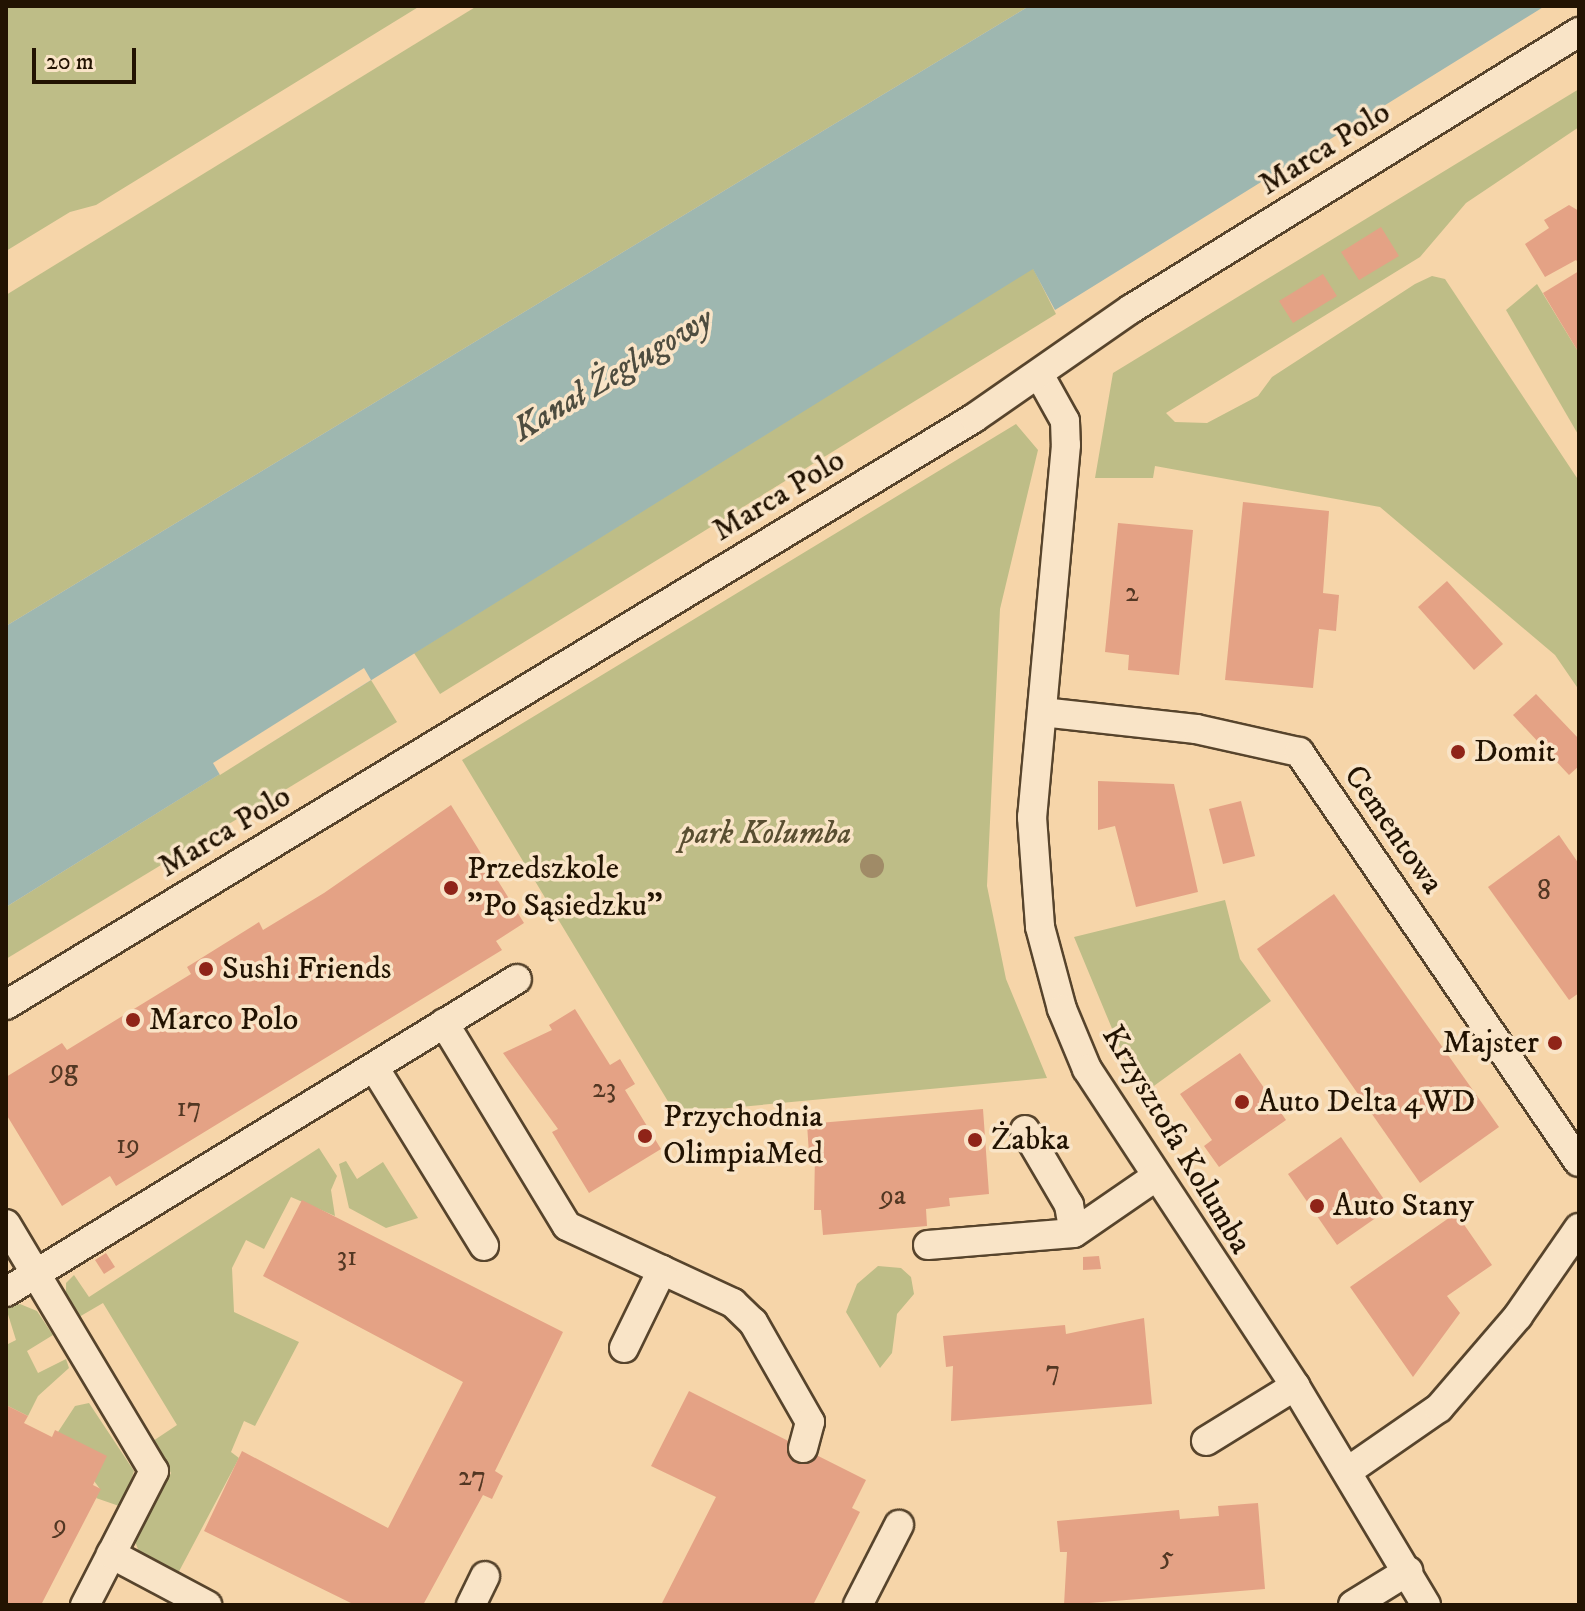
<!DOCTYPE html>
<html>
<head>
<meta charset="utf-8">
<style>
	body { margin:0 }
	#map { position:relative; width:1585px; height:1611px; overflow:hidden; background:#f6d5a9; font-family:"IM FELL DW Pica",serif }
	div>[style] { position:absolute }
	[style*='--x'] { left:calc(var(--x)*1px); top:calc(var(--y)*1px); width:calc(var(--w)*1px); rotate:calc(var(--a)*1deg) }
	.green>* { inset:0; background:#bebd87 }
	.water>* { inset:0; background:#9eb7b0 }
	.pier>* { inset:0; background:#f6d5a9 }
	.building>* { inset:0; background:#e4a285 }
	.roads { filter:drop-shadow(2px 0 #57442c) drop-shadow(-2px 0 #57442c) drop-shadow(0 2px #57442c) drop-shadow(0 -2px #57442c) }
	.minor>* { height:28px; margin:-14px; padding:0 14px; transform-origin:14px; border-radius:14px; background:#f9e4c7 }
	.trees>* { width:24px; height:24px; margin:-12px; border-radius:50%; background:#a08b67 }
	.dots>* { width:22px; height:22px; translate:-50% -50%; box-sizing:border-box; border:4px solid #f9e4c7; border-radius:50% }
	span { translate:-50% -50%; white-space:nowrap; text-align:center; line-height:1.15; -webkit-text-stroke:7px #f9e4c7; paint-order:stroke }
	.number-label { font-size:28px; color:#523723 }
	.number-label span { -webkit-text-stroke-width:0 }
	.street-label { font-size:32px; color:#221302 }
	.poi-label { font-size:32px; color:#221302 }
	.left { translate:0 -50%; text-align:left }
	.right { translate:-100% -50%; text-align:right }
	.park-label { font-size:32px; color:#594e31; font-style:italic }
	.water-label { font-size:34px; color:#4d4c3f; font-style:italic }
	.frame { position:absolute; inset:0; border:8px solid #221302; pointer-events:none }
	.scale { position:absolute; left:32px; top:48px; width:104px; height:36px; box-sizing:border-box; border:4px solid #221302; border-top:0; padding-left:10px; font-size:24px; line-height:28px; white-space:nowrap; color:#221302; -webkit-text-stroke:6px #f9e4c7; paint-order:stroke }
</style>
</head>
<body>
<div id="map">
	<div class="green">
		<i style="clip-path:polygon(6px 6px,420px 6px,96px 205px,70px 212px,6px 251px)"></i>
		<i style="clip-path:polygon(477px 6px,1029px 6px,6px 626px,6px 295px)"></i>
		<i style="clip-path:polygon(1579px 89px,1579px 127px,1466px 203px,1420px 257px,1166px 413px,1175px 422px,1207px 423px,1258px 396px,1272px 377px,1415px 284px,1432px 276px,1445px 279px,1579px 481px,1579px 690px,1555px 655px,1380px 507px,1155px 466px,1153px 478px,1095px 478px,1113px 373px)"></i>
		<i style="clip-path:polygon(1033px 268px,1056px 314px,440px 694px,414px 653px)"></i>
		<i style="clip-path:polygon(1537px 284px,1579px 353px,1579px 436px,1506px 310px)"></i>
		<i style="clip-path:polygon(1016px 424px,1038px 450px,1000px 609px,987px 886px,1006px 979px,1047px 1078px,675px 1113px,462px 760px)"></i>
		<i style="clip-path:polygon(371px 680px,397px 722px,6px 959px,6px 907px)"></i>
		<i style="clip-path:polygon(1225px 900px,1240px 959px,1271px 1001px,1140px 1096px,1074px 937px)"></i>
		<i style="clip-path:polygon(319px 1148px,337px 1176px,331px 1190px,335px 1216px,291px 1197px,264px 1249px,246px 1240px,232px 1268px,234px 1312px,299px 1342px,255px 1426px,244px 1421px,231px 1452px,239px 1458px,175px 1579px,143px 1564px,135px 1541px,171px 1473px,153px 1441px,177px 1425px,103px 1303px,79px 1317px,66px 1300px,66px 1283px,74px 1275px,89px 1297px)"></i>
		<i style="clip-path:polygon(346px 1161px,357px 1179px,383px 1162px,418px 1218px,386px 1228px,349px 1208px,339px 1164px)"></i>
		<i style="clip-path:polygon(878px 1266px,901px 1268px,911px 1277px,914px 1294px,897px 1314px,892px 1353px,880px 1368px,846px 1312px,857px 1284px)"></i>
		<i style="clip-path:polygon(20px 1304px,37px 1311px,53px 1335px,27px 1351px,38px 1373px,66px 1359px,69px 1368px,38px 1396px,28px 1416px,6px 1405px,6px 1345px,16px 1340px,6px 1308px)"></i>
		<i style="clip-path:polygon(89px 1403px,134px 1471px,122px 1507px,96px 1498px,100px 1489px,58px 1432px,75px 1406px)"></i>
	</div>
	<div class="water">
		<i style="clip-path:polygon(1029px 6px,1545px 6px,1055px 310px,1033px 269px,6px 907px,6px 626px)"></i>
	</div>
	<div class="pier">
		<i style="clip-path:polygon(364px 668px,371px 680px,220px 775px,213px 763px)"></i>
	</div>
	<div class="building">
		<i style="clip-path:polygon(1569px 205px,1579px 211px,1579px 264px,1576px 260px,1545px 277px,1525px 244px,1549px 228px,1544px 220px)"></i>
		<i style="clip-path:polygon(1381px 227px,1399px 256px,1359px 280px,1341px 252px)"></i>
		<i style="clip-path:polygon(1579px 271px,1579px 353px,1543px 293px)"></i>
		<i style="clip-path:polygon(1323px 274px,1337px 296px,1293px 323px,1279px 301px)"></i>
		<i style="clip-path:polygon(1243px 502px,1329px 511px,1323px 593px,1339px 595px,1336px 631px,1319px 629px,1313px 688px,1225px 680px)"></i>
		<i style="clip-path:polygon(1118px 523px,1193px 530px,1179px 675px,1128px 670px,1129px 655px,1105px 652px)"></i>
		<i style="clip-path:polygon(1447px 581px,1503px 644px,1474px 670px,1418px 607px)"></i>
		<i style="clip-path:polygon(1536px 694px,1579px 739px,1579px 766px,1569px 775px,1513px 715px)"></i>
		<i style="clip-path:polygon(1098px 781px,1174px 784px,1198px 892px,1136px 907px,1115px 826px,1098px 830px)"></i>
		<i style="clip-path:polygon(1241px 801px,1255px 856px,1223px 864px,1209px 809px)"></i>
		<i style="clip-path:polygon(451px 805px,524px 923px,496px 941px,502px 950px,116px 1186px,110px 1176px,62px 1206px,6px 1114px,6px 1077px,62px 1043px,67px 1050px,191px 974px,187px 967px,259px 922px,263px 930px,324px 893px)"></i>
		<i style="clip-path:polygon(1559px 835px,1579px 864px,1579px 993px,1569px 1000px,1488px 887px)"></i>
		<i style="clip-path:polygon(1334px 894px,1499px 1127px,1420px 1183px,1257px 949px)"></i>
		<i style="clip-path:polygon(575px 1009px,610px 1065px,620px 1059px,635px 1084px,625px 1090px,661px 1149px,589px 1193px,552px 1132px,558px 1129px,503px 1053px,552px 1030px,549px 1025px)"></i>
		<i style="clip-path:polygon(1240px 1053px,1286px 1120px,1219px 1167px,1204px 1146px,1212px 1140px,1180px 1094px)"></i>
		<i style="clip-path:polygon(983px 1109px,989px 1194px,949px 1198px,950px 1206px,926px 1209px,927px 1226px,823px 1235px,821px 1210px,814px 1210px,815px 1154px,809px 1154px,807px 1124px)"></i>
		<i style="clip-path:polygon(1341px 1137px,1390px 1208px,1337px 1245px,1288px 1174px)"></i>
		<i style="clip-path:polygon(302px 1200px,563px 1332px,495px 1471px,503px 1476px,492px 1499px,483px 1495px,423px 1605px,355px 1605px,204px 1531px,242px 1451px,388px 1528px,463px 1382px,263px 1276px)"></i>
		<i style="clip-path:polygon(1456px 1213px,1492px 1265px,1447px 1296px,1460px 1313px,1413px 1377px,1350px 1287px)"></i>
		<i style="clip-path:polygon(106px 1253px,115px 1267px,104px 1274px,95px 1260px)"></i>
		<i style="clip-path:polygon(1099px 1256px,1101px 1269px,1083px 1270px,1083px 1257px)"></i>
		<i style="clip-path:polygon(1144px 1318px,1152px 1404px,951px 1421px,953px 1366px,946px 1367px,943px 1336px,1065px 1325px,1066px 1334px)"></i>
		<i style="clip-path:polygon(689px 1391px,866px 1480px,852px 1508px,860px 1512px,813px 1605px,661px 1605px,716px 1497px,651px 1466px)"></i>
		<i style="clip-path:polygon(6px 1405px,28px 1416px,24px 1423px,52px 1437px,55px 1430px,107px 1456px,93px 1485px,101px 1489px,41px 1605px,6px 1605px)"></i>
		<i style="clip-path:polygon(1258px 1503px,1265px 1589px,1064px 1605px,1067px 1552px,1060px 1552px,1057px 1521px,1179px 1510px,1180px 1519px,1219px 1516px,1218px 1506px)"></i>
	</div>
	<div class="roads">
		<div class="minor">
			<i style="--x:1040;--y:376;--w:51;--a:60.9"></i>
			<i style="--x:1065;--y:421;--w:24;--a:88"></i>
			<i style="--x:1066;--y:445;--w:374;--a:95.2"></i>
			<i style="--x:1032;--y:817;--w:110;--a:85.8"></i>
			<i style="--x:1040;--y:927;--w:85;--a:75"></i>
			<i style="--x:1062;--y:1009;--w:65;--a:67.4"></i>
			<i style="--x:1087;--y:1069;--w:379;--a:56.7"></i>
			<i style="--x:1295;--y:1386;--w:255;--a:59.1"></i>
			<i style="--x:1042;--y:712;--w:155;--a:6.3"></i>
			<i style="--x:1196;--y:729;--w:106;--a:12.6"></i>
			<i style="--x:1299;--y:752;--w:496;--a:55.7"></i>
			<i style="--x:6;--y:1005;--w:1132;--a:-31.23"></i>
			<i style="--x:974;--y:418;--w:191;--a:-34.8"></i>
			<i style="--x:1131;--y:309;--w:527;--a:-31.73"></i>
			<i style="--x:444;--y:1023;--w:237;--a:58.8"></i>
			<i style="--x:567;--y:1226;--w:183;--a:24.9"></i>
			<i style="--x:733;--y:1303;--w:28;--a:44"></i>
			<i style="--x:753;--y:1322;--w:115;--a:60.3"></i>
			<i style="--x:810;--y:1422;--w:27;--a:105"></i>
			<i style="--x:374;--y:1067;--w:210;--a:58.4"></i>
			<i style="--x:1025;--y:1130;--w:87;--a:59.6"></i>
			<i style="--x:1069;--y:1205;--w:28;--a:80"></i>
			<i style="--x:6;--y:1224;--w:288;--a:59.1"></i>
			<i style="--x:154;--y:1471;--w:151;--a:117.2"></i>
			<i style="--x:928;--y:1245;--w:146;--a:-4.7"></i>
			<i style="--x:1074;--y:1233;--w:97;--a:-34.5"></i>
			<i style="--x:6;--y:1292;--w:599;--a:-31.49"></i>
			<i style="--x:624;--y:1348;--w:87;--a:-64"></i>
			<i style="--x:1206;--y:1441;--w:105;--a:-31.7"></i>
			<i style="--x:1348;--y:1471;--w:111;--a:-34.7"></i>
			<i style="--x:1439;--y:1408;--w:121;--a:-49.3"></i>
			<i style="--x:1518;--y:1316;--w:107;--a:-55.3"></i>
			<i style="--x:111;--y:1554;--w:109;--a:28"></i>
			<i style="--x:471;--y:1605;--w:32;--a:-64"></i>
			<i style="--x:858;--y:1605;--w:90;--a:-62.9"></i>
			<i style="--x:1353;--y:1605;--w:65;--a:-31.7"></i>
		</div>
	</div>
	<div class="trees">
		<i style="left:872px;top:866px"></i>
	</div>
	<div class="dots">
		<i style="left:1458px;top:752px;background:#8f2418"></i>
		<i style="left:451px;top:888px;background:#8f2418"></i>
		<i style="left:206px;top:969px;background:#8f2418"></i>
		<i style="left:133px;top:1020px;background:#8f2418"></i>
		<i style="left:1555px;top:1043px;background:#8f2418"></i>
		<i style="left:1242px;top:1102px;background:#8f2418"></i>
		<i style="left:645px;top:1136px;background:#8f2418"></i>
		<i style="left:975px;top:1140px;background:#8f2418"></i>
		<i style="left:1317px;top:1206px;background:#8f2418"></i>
	</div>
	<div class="number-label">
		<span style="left:1132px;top:593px">2</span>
		<span style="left:1544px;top:891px">8</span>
		<span style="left:64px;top:1070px">9g</span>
		<span style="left:604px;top:1089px">23</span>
		<span style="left:189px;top:1108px">17</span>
		<span style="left:128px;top:1145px">19</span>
		<span style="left:893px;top:1196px">9a</span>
		<span style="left:347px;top:1257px">31</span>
		<span style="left:1053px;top:1371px">7</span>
		<span style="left:472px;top:1477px">27</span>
		<span style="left:60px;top:1525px">9</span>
		<span style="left:1167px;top:1557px">5</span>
	</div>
	<div class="street-label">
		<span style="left:1325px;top:149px;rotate:-32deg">Marca Polo</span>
		<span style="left:779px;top:496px;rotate:-31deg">Marca Polo</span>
		<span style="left:1393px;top:830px;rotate:55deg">Cementowa</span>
		<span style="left:225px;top:832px;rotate:-31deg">Marca Polo</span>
		<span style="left:1176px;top:1140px;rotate:59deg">Krzysztofa Kolumba</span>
	</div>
	<div class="poi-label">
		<span class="left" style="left:1474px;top:752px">Domit</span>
		<span class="left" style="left:467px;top:888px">Przedszkole<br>"Po Sąsiedzku"</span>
		<span class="left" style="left:222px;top:969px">Sushi Friends</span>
		<span class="left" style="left:149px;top:1020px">Marco Polo</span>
		<span class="right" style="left:1539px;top:1043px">Majster</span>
		<span class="left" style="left:1258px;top:1102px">Auto Delta 4WD</span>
		<span class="left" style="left:663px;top:1136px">Przychodnia<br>OlimpiaMed</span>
		<span class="left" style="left:991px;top:1140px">Żabka</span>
		<span class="left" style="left:1333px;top:1206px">Auto Stany</span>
	</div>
	<div class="park-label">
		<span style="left:766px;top:834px">park Kolumba</span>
	</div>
	<div class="water-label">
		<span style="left:613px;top:375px;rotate:-31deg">Kanał Żeglugowy</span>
	</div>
	<div class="frame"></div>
	<div class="scale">20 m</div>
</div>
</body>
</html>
